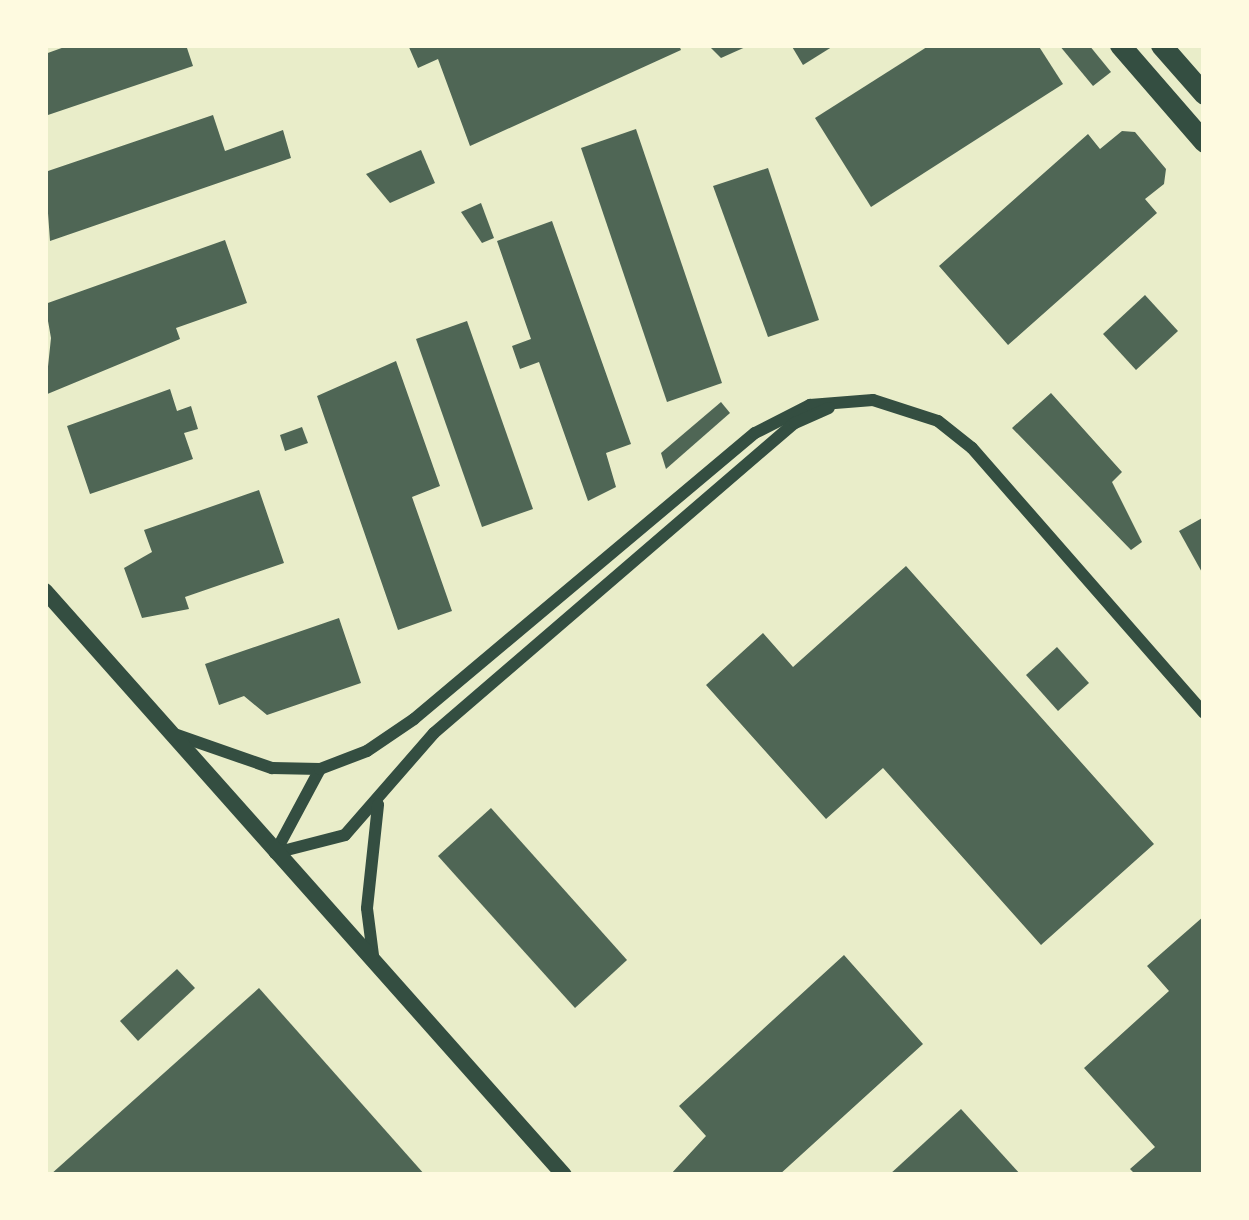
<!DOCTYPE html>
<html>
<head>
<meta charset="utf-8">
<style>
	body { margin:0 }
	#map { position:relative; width:1249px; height:1220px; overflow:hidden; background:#e9edc9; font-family:Manrope,sans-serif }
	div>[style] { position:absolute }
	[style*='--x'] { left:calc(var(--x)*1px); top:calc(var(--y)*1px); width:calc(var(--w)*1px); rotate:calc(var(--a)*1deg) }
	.building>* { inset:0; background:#4f6655 }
	.minor>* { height:12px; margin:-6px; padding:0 6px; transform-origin:6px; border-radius:6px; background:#344e41 }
	.tertiary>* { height:16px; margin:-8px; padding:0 8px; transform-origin:8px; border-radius:8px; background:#344e41 }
	.primary>* { height:21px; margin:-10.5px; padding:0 10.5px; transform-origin:10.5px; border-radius:10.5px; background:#344e41 }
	span { translate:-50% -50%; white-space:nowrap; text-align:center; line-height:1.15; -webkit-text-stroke:12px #fefae0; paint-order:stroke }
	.frame { position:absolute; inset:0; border:48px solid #fefae0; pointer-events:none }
</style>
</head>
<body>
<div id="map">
	<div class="building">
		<i style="clip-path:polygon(70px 45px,186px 45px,193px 66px,45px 116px,45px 54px)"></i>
		<i style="clip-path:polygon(408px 45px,679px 45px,681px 50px,470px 146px,438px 59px,418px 68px)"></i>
		<i style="clip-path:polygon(708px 45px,750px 45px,721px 58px)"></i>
		<i style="clip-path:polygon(791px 45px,835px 45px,803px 65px)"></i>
		<i style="clip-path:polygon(930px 45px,1038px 45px,1063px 84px,871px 207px,815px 118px)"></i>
		<i style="clip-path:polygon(1059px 45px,1089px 45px,1111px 72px,1093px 86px)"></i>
		<i style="clip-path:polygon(213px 115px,225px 151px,283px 130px,291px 158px,50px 241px,45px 172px)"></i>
		<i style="clip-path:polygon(636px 129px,722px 383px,667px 402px,581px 148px)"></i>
		<i style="clip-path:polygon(1122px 131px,1135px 132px,1166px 169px,1164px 184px,1145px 199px,1157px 213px,1008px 345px,939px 266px,1088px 134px,1100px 149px)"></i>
		<i style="clip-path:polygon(421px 150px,435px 183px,390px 203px,366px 174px)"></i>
		<i style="clip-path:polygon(768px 168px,819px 320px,768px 337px,713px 186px)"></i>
		<i style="clip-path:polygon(481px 203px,494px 238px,482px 243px,461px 212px)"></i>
		<i style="clip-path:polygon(552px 221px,631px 444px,606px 453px,616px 487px,588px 501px,539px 362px,520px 369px,512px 346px,531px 339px,497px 241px)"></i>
		<i style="clip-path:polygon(225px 240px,247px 303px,176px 328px,180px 339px,45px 395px,51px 338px,45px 304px)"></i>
		<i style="clip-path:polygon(1145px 295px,1178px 331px,1136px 370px,1103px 334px)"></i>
		<i style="clip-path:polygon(467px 321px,533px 509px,482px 527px,416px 339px)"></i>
		<i style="clip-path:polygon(396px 361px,440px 486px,412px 497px,452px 611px,398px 630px,317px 396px)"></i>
		<i style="clip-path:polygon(170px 389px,177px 411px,191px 406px,198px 429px,184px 433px,193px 459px,90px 494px,67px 426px)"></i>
		<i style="clip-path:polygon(1051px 393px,1122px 472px,1112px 482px,1142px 542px,1131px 550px,1012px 428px)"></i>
		<i style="clip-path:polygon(721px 402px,730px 413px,666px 469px,661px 453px)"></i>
		<i style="clip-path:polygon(302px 427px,308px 443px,285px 451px,280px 435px)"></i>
		<i style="clip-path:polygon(259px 490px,284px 563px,185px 597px,189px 609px,142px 618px,124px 568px,152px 552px,144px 530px)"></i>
		<i style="clip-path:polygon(1204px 517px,1204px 576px,1179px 531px)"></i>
		<i style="clip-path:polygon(906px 566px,1154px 844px,1041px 945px,883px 768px,826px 819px,706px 685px,763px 633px,793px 667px)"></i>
		<i style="clip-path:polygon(339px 618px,361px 683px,267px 715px,244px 696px,219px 705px,205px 664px)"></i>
		<i style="clip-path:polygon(1057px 647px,1089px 683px,1058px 711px,1026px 675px)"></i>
		<i style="clip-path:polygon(491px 808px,627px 960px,575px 1008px,438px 856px)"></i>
		<i style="clip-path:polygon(1204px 916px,1204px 1175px,1136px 1175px,1130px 1169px,1155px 1147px,1084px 1068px,1169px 991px,1147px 966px)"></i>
		<i style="clip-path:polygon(844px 955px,923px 1044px,779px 1175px,670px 1175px,706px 1136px,679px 1106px)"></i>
		<i style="clip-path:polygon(177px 969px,195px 988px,138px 1041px,120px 1021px)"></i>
		<i style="clip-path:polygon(259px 988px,425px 1175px,50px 1175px)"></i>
		<i style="clip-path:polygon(961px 1109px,1021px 1175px,889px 1175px)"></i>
	</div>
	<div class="minor">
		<i style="--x:177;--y:735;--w:101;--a:19.2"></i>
		<i style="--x:272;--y:768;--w:48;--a:1.2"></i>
		<i style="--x:275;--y:853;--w:95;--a:-61.8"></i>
		<i style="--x:320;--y:769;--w:50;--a:-21"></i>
		<i style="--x:367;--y:751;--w:57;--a:-34.2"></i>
		<i style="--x:414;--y:719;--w:445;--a:-40"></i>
		<i style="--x:755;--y:433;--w:62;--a:-27"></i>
		<i style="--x:810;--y:405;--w:63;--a:-4.5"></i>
		<i style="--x:873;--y:400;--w:68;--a:17.9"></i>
		<i style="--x:938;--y:421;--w:43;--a:38.5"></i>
		<i style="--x:972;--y:448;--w:352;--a:48.8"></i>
		<i style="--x:275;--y:853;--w:72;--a:-14.4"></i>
		<i style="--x:345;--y:835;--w:135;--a:-48.9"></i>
		<i style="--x:434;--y:733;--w:476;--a:-40.7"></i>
		<i style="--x:795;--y:423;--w:37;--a:-24"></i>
		<i style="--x:374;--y:963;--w:55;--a:-97.3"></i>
		<i style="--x:367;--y:908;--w:104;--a:-83.9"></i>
	</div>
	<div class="tertiary">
		<i style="--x:45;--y:591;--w:781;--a:48.37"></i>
	</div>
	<div class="primary">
		<i style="--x:1120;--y:45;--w:128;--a:49.1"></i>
		<i style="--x:1161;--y:45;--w:65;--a:48.7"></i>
	</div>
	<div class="frame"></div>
</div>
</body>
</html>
